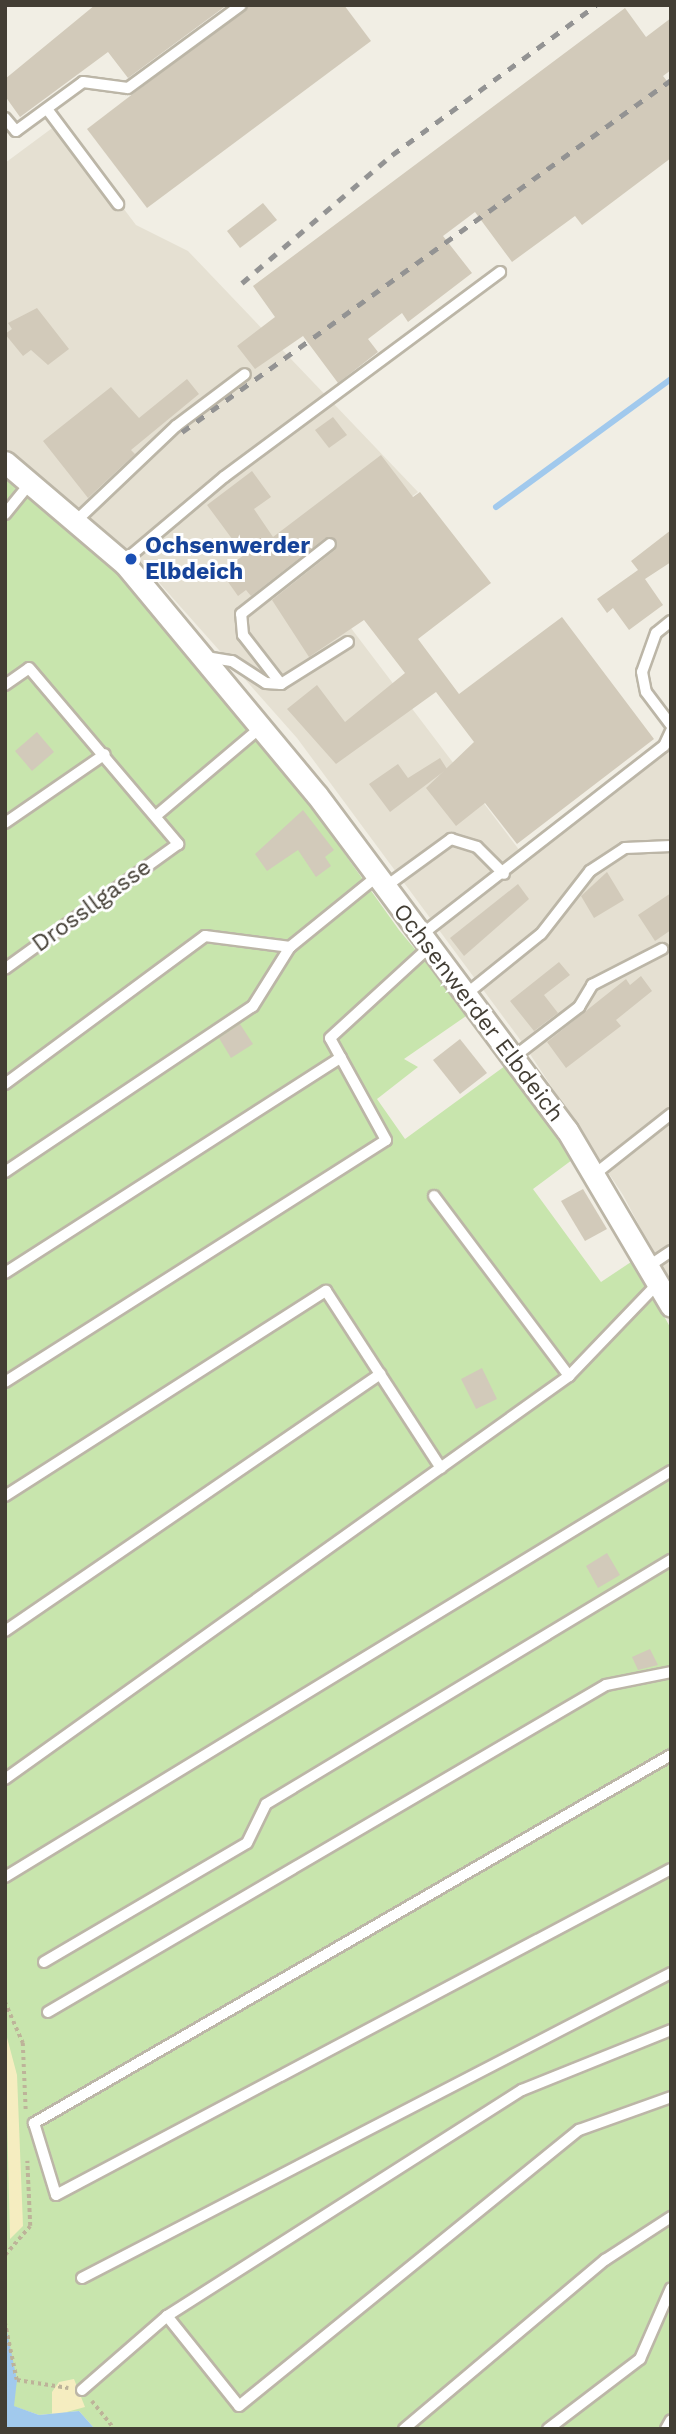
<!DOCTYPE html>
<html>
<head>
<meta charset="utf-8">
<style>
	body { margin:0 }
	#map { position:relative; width:676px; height:2434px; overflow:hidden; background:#f1eee4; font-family:"Work Sans",sans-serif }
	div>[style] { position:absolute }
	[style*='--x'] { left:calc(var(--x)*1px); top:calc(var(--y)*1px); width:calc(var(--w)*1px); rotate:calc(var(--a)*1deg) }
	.residential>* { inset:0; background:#e5e0d2 }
	.green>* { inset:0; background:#c8e5ad }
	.sand>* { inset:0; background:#f5edc0 }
	.water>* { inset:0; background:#a1c9ed }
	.stream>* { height:6px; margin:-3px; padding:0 3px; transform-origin:3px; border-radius:3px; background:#a1c9ed }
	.building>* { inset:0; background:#d2caba }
	.path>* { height:3.5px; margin-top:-1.75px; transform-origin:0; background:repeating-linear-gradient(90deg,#bdb399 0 3.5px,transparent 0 7px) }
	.roads { filter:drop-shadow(2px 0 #bcb6a7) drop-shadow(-2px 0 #bcb6a7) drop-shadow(0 2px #bcb6a7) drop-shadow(0 -2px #bcb6a7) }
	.service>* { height:10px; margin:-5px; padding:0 5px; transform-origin:5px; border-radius:5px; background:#fff }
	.minor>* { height:21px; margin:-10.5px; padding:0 10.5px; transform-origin:10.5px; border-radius:10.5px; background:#fff }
	.rail>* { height:5px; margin-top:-2.5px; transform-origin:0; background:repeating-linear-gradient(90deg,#939393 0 9px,transparent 0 18px) }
	.dots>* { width:19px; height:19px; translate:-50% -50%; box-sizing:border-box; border:4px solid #fff; border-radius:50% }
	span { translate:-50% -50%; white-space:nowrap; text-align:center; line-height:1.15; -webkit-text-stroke:6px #fff; paint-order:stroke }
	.transit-label { font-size:23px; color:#164399; font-weight:700 }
	.left { translate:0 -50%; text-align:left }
	.street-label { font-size:23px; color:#433e34 }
	.frame { position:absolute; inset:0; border:7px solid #433e34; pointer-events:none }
</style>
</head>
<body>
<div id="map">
	<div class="residential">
		<i style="clip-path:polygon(59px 123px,136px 225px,188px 251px,418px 492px,310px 574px,520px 851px,671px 732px,671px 1286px,623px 1195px,524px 1045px,297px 738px,139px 560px,5px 448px,5px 163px)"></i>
	</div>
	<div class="green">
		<i style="clip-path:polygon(5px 475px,128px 580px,275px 756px,399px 930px,469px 1014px,404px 1059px,418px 1067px,377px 1099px,405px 1139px,509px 1063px,572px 1160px,533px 1189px,601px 1282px,634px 1260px,671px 1329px,671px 2429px,95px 2429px,79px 2411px,39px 2415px,13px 2406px,5px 2322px)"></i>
	</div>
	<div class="sand">
		<i style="clip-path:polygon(5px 2030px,17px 2075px,23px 2226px,10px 2239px)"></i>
		<i style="clip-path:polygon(74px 2379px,85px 2407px,52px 2416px,52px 2392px,59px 2382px)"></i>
	</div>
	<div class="water">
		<i style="clip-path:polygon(5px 2322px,17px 2380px,14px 2406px,39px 2415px,79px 2411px,95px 2429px,5px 2429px)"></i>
	</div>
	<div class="stream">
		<i style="--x:496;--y:507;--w:217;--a:-36.2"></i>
	</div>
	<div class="building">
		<i style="clip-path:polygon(95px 5px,227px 5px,128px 78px,108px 52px,20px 117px,5px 96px,5px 79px)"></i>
		<i style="clip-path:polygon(249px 5px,344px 5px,371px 41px,147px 208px,87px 129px)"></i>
		<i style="clip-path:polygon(625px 8px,646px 37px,671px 18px,671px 70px,663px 76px,671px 86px,671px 158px,582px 225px,575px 216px,512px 262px,475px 212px,443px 236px,472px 273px,408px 322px,402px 313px,368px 339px,378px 352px,338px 383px,303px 336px,255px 369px,237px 346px,275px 317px,253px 286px)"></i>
		<i style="clip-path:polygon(263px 203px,277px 220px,240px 248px,227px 231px)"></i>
		<i style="clip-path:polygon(37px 308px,69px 349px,48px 365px,31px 350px,23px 356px,5px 334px,12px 329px,8px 323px)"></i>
		<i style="clip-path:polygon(187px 379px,199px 394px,131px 450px,135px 454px,88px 498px,43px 441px,111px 387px,139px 418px)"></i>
		<i style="clip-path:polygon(333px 417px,347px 435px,329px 448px,315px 430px)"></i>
		<i style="clip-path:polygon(381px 455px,413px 497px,420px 492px,491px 583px,418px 639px,459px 694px,562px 617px,654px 739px,517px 844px,485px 803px,456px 826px,426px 788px,474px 742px,436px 692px,336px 764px,287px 709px,317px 685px,345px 722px,405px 673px,364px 620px,309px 657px,272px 600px,335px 550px,336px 539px,325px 538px,251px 596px,246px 590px,238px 596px,221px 572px,244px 555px,207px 505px,252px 471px,271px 497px,254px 509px,273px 537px)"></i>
		<i style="clip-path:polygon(671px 530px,671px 562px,645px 579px,663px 605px,629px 630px,613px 608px,607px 613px,597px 599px,638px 570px,631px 561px)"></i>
		<i style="clip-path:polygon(37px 732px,54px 752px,32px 771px,15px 751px)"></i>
		<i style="clip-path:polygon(440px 758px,447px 769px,390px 812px,369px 784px,398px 764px,408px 778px)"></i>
		<i style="clip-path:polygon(303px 810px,334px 850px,325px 857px,331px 866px,316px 877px,298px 850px,267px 871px,255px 854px)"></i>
		<i style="clip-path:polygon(607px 872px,624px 900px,594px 918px,581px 896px)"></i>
		<i style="clip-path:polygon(518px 884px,529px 899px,464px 956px,450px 938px)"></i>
		<i style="clip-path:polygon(671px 893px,671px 930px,655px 941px,638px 915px)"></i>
		<i style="clip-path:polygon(559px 962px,570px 975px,544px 995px,558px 1013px,534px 1031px,510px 1001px)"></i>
		<i style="clip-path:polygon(641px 976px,652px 991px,616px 1020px,621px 1026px,566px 1068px,547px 1042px,626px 979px,630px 985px)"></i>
		<i style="clip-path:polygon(240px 1024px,253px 1044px,231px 1058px,219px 1038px)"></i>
		<i style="clip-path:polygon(460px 1039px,487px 1073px,460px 1094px,433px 1060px)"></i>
		<i style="clip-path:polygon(583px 1189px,607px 1229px,585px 1241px,561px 1201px)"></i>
		<i style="clip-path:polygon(482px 1368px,497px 1399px,476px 1409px,461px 1379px)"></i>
		<i style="clip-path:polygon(607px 1553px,620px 1575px,598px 1588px,586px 1566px)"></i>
		<i style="clip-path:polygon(650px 1649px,658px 1665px,638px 1670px,632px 1657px)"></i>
	</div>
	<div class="path">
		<i style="--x:5;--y:2002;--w:45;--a:66.3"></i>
		<i style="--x:23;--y:2043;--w:68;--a:87.5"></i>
		<i style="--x:5;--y:2255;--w:38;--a:-49"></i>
		<i style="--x:30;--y:2226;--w:65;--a:-92.6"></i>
		<i style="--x:5;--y:2322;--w:59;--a:78.3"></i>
		<i style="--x:17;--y:2380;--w:52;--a:8.9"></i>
		<i style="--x:92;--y:2401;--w:36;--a:51"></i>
	</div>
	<div class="roads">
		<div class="service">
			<i style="--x:47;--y:109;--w:119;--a:53.2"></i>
			<i style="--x:5;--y:118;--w:17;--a:50"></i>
			<i style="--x:16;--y:131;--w:83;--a:-36.2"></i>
			<i style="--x:83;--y:82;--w:45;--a:7.6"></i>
			<i style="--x:128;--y:88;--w:140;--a:-36.3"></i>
			<i style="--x:5;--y:514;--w:41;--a:-50.9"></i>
			<i style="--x:77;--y:520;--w:137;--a:-43.5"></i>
			<i style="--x:176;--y:426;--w:86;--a:-37"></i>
			<i style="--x:123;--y:562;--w:132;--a:-40.1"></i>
			<i style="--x:224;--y:477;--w:344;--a:-36.6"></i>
			<i style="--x:671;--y:621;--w:19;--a:141"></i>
			<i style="--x:656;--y:633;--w:41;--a:109.7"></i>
			<i style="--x:642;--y:672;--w:20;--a:79"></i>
			<i style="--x:646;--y:692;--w:41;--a:52.9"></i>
			<i style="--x:206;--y:657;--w:26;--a:9"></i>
			<i style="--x:232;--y:661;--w:40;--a:32.9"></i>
			<i style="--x:266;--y:683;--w:15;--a:4"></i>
			<i style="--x:281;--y:684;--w:79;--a:-32.1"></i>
			<i style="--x:281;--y:684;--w:62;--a:-127.8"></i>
			<i style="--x:243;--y:635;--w:21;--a:-95"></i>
			<i style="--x:241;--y:614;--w:113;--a:-38.2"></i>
			<i style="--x:5;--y:685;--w:29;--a:-35"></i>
			<i style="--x:29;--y:668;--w:231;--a:49.7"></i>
			<i style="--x:178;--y:844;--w:213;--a:144.2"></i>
			<i style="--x:157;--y:815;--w:136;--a:-40.2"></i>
			<i style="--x:5;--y:823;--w:121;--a:-34.6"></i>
			<i style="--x:385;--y:887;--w:82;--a:-36"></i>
			<i style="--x:451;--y:839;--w:27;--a:17"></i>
			<i style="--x:477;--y:847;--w:38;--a:45"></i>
			<i style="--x:421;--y:935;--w:308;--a:-37.9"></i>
			<i style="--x:664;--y:746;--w:17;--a:-65"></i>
			<i style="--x:465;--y:995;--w:97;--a:-38.8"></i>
			<i style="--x:541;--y:934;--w:80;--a:-52.1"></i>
			<i style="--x:590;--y:871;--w:42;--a:-33.3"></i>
			<i style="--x:625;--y:848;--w:46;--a:-2.5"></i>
			<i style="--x:515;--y:1056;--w:81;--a:-37.4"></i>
			<i style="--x:579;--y:1007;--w:26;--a:-59"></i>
			<i style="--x:592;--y:985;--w:79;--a:-27.2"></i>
			<i style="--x:5;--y:1084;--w:249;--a:-36.5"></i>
			<i style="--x:205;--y:936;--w:86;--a:7.4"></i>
			<i style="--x:5;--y:1172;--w:298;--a:-33.8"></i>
			<i style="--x:253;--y:1006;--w:70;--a:-57.9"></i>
			<i style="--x:290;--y:947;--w:109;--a:-39.1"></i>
			<i style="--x:595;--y:1174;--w:97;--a:-38.3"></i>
			<i style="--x:434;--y:1196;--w:225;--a:53.1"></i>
			<i style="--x:649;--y:1266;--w:27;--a:-34"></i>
			<i style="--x:5;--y:1273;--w:399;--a:-32.7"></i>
			<i style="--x:5;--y:1382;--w:451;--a:-32.4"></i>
			<i style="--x:386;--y:1140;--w:116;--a:-118.8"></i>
			<i style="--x:330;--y:1038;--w:132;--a:-42.5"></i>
			<i style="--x:5;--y:1496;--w:381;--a:-32.6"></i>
			<i style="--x:326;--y:1291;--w:211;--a:57"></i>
			<i style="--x:5;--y:1631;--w:455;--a:-34.4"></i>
			<i style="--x:671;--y:1755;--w:736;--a:149.98"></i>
			<i style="--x:34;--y:2123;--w:75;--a:73"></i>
			<i style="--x:56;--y:2195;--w:696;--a:-27.93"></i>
			<i style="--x:5;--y:1779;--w:693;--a:-35.55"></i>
			<i style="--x:569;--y:1376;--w:130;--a:-46.2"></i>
			<i style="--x:5;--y:1877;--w:780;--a:-31.37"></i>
			<i style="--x:44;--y:1962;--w:235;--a:-30.4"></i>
			<i style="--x:247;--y:1843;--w:43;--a:-64"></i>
			<i style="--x:266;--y:1804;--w:473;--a:-31.1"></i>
			<i style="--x:48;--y:2012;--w:647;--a:-30.37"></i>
			<i style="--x:606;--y:1685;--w:66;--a:-11.3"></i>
			<i style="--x:82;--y:2278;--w:663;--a:-27.38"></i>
			<i style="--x:167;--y:2316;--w:115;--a:51.3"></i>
			<i style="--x:239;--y:2406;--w:438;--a:-39.1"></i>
			<i style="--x:579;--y:2130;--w:98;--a:-19.7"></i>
			<i style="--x:82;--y:2390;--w:113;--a:-41"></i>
			<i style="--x:167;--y:2316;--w:421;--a:-32.5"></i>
			<i style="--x:522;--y:2090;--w:161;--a:-21.9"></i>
			<i style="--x:404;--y:2429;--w:263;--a:-40.1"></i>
			<i style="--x:605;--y:2260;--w:79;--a:-33.1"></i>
			<i style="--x:548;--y:2429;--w:116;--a:-37.3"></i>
			<i style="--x:640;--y:2359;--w:77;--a:-66.4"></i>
			<i style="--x:666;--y:2429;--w:10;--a:-61"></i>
		</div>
		<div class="minor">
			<i style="--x:5;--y:462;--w:157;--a:40.4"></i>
			<i style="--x:125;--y:564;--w:300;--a:50.3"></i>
			<i style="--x:317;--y:795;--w:418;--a:53.3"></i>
			<i style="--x:567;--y:1130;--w:204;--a:59.4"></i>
		</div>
	</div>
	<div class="rail">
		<i style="--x:242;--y:283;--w:197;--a:-40.5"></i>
		<i style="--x:392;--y:155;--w:253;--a:-36.3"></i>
		<i style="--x:182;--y:432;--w:603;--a:-35.75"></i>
	</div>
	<div class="dots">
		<i style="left:131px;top:559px;background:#1a4fb4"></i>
	</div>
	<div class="transit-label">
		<span class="left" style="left:145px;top:559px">Ochsenwerder<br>Elbdeich</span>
	</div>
	<div class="street-label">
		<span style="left:92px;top:906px;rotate:-36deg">Drossllgasse</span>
		<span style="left:478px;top:1013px;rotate:53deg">Ochsenwerder Elbdeich</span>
	</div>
	<div class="frame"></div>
</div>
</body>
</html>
